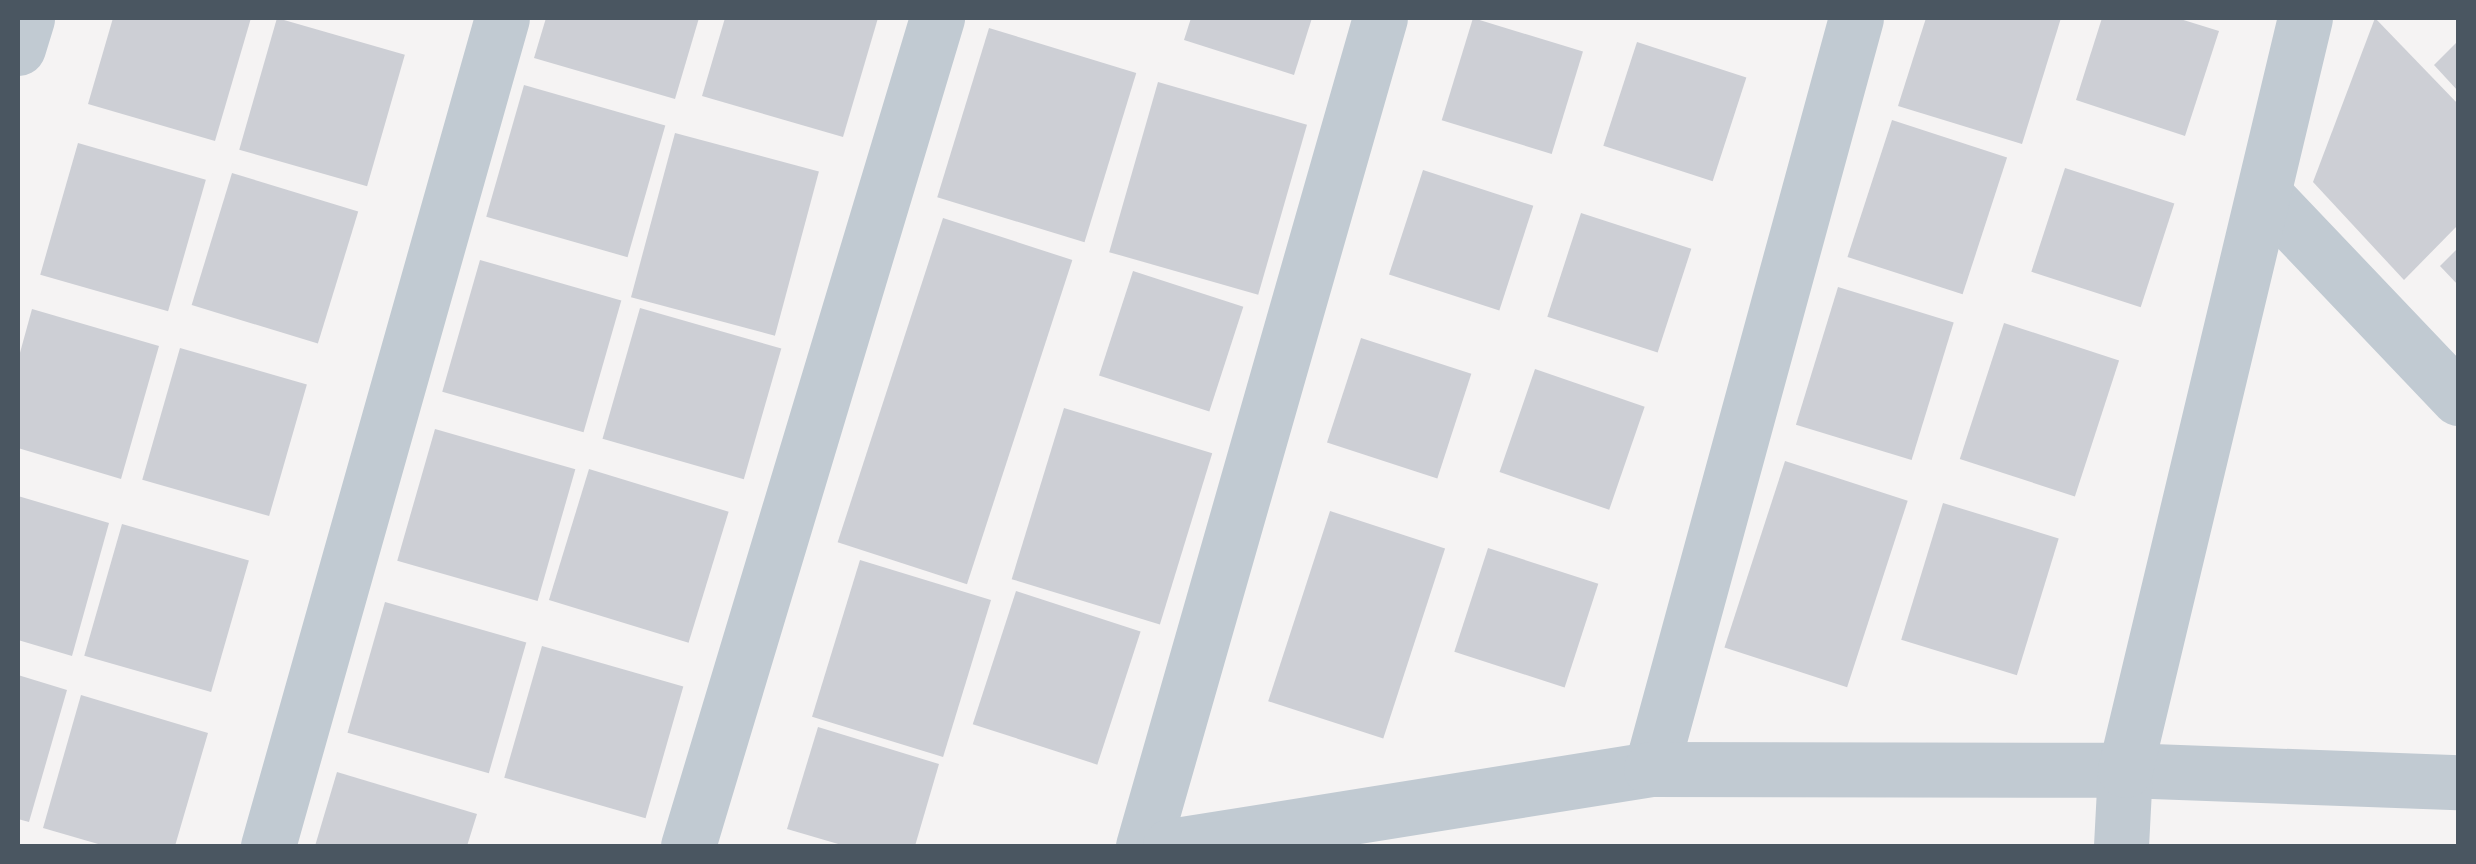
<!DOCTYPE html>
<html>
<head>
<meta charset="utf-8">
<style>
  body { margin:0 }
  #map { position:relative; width:2476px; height:864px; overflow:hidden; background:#f5f3f3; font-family:Quicksand,sans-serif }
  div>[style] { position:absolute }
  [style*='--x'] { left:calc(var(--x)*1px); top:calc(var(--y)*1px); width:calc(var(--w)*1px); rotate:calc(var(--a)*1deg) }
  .building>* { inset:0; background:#cdcfd5; transform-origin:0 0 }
  .street>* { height:55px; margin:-27.5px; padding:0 27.5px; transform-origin:27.5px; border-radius:27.5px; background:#c1cad2 }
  span { translate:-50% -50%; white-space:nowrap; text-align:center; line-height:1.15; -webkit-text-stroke:8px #fff; paint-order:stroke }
  .frame { position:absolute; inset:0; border:20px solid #4a5661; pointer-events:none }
</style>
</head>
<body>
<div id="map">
  <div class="building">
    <div style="clip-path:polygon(113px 18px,251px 18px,215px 141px,88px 104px)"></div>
    <div style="left:277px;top:18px;width:133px;height:137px;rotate:16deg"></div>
    <div style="clip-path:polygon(546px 18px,699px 18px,675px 99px,534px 58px)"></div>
    <div style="clip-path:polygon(725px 18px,878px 18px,843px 137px,702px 96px)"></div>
    <div style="clip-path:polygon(1191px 18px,1312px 18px,1294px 75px,1184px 40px)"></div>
    <div style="left:1473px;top:18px;width:115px;height:107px;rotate:17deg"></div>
    <div style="clip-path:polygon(1926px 18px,2061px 18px,2022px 144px,1898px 106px)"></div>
    <div style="clip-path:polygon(2102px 18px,2177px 18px,2219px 31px,2185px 136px,2076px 100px)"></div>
    <div style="clip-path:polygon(2375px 18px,2458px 104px,2458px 225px,2404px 280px,2313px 182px)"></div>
    <div style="left:989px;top:28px;width:154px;height:177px;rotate:17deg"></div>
    <div style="clip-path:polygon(2458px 41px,2458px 91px,2434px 65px)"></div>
    <div style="left:1637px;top:42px;width:115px;height:109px;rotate:18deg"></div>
    <div style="left:1158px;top:82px;width:155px;height:177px;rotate:16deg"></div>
    <div style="left:524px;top:85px;width:147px;height:137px;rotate:16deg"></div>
    <div style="left:1892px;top:120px;width:121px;height:144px;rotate:18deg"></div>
    <div style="left:675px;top:133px;width:149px;height:170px;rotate:15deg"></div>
    <div style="left:78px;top:143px;width:133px;height:137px;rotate:16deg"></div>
    <div style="left:2065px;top:168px;width:115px;height:109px;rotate:18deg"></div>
    <div style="left:1423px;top:170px;width:116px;height:110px;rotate:18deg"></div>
    <div style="left:232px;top:173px;width:132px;height:138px;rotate:17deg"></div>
    <div style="left:1581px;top:213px;width:116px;height:109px;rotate:18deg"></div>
    <div style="left:943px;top:218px;width:136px;height:341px;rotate:18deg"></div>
    <div style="clip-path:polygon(2458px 248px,2458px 285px,2440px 266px)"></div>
    <div style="left:480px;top:260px;width:147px;height:137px;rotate:16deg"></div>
    <div style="left:1133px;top:271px;width:116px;height:110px;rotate:18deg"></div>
    <div style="left:1838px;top:287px;width:121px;height:144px;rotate:17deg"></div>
    <div style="left:640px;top:308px;width:147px;height:136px;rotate:16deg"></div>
    <div style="clip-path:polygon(32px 309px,159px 346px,121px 479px,18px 448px,18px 360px)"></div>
    <div style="left:2004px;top:323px;width:121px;height:143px;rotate:18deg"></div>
    <div style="left:1361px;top:338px;width:116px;height:110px;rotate:18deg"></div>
    <div style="left:180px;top:348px;width:132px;height:137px;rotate:16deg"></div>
    <div style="left:1535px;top:369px;width:116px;height:109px;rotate:19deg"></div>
    <div style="left:1064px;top:408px;width:155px;height:179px;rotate:17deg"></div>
    <div style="left:435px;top:429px;width:146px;height:137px;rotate:16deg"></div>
    <div style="left:1785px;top:461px;width:129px;height:196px;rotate:18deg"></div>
    <div style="left:589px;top:469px;width:146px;height:137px;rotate:17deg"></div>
    <div style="clip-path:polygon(18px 496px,109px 523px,72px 656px,18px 640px)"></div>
    <div style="left:1943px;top:503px;width:121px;height:143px;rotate:17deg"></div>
    <div style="left:1330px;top:511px;width:121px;height:200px;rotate:18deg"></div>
    <div style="left:122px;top:524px;width:132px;height:137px;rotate:16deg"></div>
    <div style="left:1488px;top:548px;width:116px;height:109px;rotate:18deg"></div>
    <div style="left:860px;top:560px;width:137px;height:164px;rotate:17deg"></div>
    <div style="left:1016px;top:591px;width:131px;height:140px;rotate:18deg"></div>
    <div style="left:385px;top:602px;width:147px;height:136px;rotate:16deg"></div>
    <div style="left:542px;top:646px;width:147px;height:137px;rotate:16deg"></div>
    <div style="clip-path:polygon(18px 675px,67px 690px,29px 822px,18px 819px)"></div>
    <div style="clip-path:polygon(81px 695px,208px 733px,175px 846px,105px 846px,43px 828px)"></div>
    <div style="clip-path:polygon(818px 727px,939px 764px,915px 846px,845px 846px,787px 829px)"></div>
    <div style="clip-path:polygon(337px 772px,477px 814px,467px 846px,315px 846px)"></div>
  </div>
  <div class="street">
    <div style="--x:18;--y:48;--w:31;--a:-73"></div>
    <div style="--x:2264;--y:194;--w:282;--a:46.4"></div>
    <div style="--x:1651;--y:769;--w:778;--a:-74.73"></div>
    <div style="--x:268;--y:846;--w:860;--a:-74.22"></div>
    <div style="--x:688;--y:846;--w:865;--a:-73.26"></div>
    <div style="--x:1143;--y:846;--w:861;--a:-74.03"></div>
    <div style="--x:1170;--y:846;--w:487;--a:-9.1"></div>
    <div style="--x:1651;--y:769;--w:474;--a:0.1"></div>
    <div style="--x:2125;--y:770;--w:333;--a:2.1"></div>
    <div style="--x:2121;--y:846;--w:76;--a:-87"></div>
    <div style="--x:2125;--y:770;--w:773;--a:-76.54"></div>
  </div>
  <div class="frame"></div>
</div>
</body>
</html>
